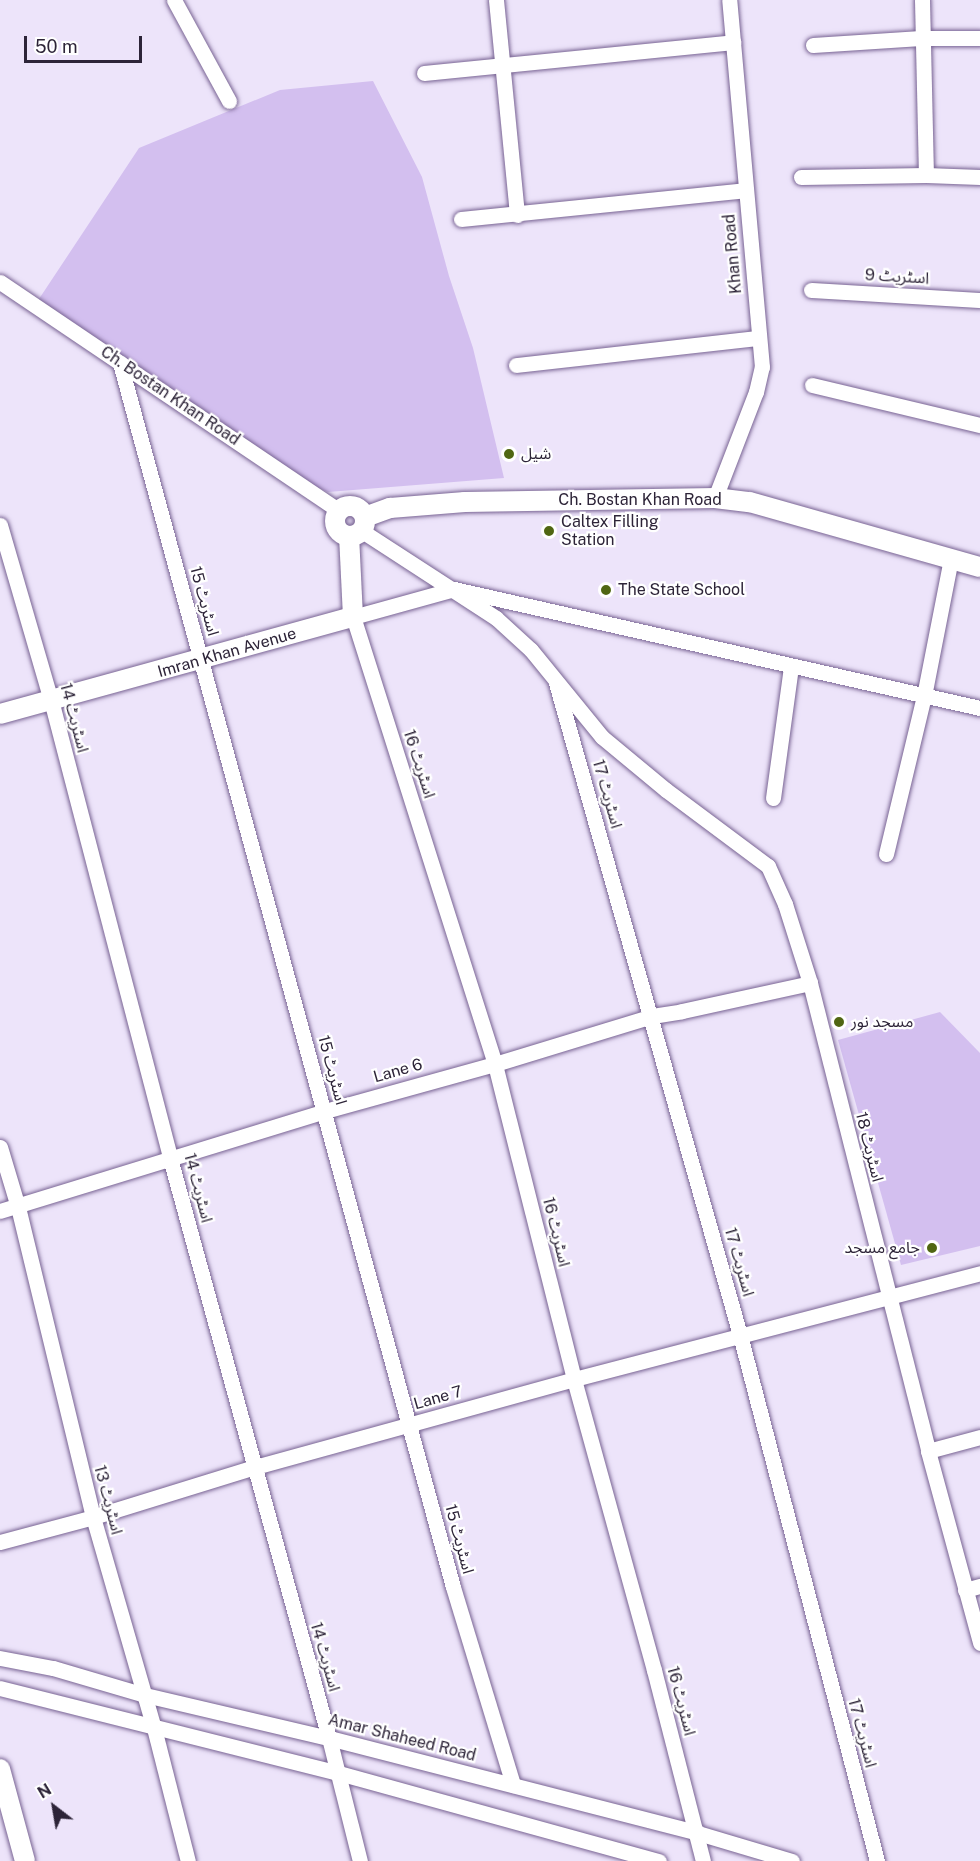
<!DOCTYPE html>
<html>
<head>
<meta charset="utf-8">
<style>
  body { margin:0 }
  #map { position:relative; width:980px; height:1861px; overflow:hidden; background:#ede4fa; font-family:"Public Sans","Noto Sans Arabic",sans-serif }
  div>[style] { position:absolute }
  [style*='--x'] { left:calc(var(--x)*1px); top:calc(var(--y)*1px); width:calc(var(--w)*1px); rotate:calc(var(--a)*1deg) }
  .green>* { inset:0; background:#d3bfef }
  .roads { filter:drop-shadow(0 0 2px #786393) drop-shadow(0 0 2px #786393) }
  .minor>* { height:15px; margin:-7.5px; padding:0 7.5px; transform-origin:7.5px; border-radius:7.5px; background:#fff }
  .major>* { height:20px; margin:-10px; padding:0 10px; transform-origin:10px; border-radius:10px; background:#fff }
  .major>.ring { margin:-10px; padding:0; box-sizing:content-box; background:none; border:20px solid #fff; border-radius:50% }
  .dots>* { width:16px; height:16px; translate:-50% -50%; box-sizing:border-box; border:3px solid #fff; border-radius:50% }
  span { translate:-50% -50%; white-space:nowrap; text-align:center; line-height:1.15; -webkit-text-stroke:4.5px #fff; paint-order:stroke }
  .street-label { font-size:16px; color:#2d2438 }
  .poi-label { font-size:16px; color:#2d2438 }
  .left { translate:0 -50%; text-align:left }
  .right { translate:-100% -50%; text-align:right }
  .north { position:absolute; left:24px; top:1777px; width:60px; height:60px; -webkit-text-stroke:4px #fff; paint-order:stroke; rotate:329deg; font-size:16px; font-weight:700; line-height:24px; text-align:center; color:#2d2438 }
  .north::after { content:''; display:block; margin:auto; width:21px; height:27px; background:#2d2438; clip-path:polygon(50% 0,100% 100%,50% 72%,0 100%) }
  .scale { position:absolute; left:24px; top:36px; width:118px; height:27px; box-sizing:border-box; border:3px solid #2d2438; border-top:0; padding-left:8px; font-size:18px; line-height:21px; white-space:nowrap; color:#2d2438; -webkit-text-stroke:4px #fff; paint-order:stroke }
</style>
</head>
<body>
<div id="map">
  <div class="green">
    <div style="clip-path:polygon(373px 81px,422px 177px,449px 276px,473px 348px,504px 478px,328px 492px,283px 473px,35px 305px,139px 148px,280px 90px)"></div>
    <div style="clip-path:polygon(940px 1012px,980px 1053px,980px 1246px,901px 1265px,838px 1040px)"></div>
  </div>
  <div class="roads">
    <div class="minor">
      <div style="--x:174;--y:0;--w:115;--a:61.4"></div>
      <div style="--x:496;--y:0;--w:216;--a:84.4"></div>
      <div style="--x:922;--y:0;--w:175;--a:88.7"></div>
      <div style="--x:813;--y:45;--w:108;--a:-3.7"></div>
      <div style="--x:921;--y:38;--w:59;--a:0"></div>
      <div style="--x:424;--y:73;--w:311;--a:-5.7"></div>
      <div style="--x:801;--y:177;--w:125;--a:-0.9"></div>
      <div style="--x:926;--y:175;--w:54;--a:2.1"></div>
      <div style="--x:461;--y:219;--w:285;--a:-5.8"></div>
      <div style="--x:0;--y:282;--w:410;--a:34"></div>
      <div style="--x:811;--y:290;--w:169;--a:3.4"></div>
      <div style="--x:120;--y:363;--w:1268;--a:74.78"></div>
      <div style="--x:453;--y:1587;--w:207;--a:73.1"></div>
      <div style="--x:516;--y:365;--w:244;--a:-6.4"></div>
      <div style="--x:812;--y:385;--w:173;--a:13.4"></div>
      <div style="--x:715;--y:498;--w:114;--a:-68.9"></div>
      <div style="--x:756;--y:392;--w:26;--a:-77"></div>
      <div style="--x:762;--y:367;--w:368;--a:-95.1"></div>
      <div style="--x:0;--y:525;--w:182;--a:73.8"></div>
      <div style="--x:51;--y:700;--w:473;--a:75.4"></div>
      <div style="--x:170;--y:1158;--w:601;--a:74.67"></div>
      <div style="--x:329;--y:1738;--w:127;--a:75.9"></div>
      <div style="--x:362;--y:531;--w:160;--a:33"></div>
      <div style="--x:496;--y:618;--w:47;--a:42.4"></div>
      <div style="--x:531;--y:650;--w:112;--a:50.8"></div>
      <div style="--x:602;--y:737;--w:83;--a:39.6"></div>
      <div style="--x:666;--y:790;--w:127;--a:36.7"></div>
      <div style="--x:768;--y:866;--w:42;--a:65.9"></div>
      <div style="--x:785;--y:904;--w:83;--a:72.4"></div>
      <div style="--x:810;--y:983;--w:483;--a:75.8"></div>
      <div style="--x:928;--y:1451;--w:199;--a:74.8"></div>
      <div style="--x:556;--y:683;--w:677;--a:74.24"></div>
      <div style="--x:740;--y:1335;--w:544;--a:75.4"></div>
      <div style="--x:773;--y:798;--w:132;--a:-82.2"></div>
      <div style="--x:886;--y:854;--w:163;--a:-76.5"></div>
      <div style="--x:924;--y:696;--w:140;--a:-78.9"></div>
      <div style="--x:0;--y:1147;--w:63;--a:73.3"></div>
      <div style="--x:18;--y:1207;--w:319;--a:76.4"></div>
      <div style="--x:93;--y:1517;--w:220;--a:73.9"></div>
      <div style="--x:154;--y:1728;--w:137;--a:75.7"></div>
      <div style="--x:0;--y:1211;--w:340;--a:-17.1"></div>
      <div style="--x:325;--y:1111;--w:176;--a:-15.5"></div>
      <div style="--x:495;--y:1064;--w:164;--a:-17"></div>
      <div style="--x:652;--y:1016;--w:30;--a:-9"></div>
      <div style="--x:682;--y:1011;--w:131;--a:-12.3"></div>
      <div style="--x:928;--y:1451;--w:54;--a:-15.1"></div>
      <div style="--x:0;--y:1542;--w:96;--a:-15"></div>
      <div style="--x:93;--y:1517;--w:170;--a:-17.2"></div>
      <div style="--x:255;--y:1467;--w:331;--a:-15.4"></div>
      <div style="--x:574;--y:1379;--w:420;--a:-14.6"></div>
      <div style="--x:965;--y:1590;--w:16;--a:-15"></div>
      <div style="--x:0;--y:1658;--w:54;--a:10.7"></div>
      <div style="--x:53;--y:1668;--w:96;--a:16.4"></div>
      <div style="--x:145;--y:1695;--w:189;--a:13.2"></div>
      <div style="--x:329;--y:1738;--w:381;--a:14.4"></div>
      <div style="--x:698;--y:1833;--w:98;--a:16.6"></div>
      <div style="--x:0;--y:1688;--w:345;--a:14.1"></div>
      <div style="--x:335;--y:1772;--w:336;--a:15.4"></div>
      <div style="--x:703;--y:1861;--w:197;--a:-104.4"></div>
      <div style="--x:654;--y:1670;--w:302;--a:-105.4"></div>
      <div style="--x:574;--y:1379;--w:325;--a:-104.1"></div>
      <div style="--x:495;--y:1064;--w:469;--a:-107.6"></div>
      <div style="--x:353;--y:617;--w:105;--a:-15.5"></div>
      <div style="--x:454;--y:589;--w:539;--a:12.75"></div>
    </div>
    <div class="major">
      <div class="ring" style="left:335px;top:506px;width:10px;height:10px"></div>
      <div style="--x:365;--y:517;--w:27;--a:-20"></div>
      <div style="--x:390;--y:508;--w:75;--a:-4.6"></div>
      <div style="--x:465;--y:502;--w:250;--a:-0.9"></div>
      <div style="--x:715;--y:498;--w:35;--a:7"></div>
      <div style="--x:750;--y:502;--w:239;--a:15.8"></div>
      <div style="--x:0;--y:714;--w:366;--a:-15.4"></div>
      <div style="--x:353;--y:617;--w:81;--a:-92.8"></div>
      <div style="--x:0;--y:1769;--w:95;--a:74.8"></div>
    </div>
  </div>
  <div class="dots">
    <div style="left:509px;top:454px;background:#506613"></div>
    <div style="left:549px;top:531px;background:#506613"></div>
    <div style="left:606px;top:590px;background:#506613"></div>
    <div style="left:839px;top:1022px;background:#506613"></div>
    <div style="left:932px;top:1248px;background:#506613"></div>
  </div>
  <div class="street-label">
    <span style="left:733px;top:254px;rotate:-95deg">Khan Road</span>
    <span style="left:897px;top:277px;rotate:3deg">اسٹریٹ 9</span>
    <span style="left:170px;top:396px;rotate:34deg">Ch. Bostan Khan Road</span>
    <span style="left:640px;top:500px">Ch. Bostan Khan Road</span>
    <span style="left:204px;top:601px;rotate:75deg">اسٹریٹ 15</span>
    <span style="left:227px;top:653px;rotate:-16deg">Imran Khan Avenue</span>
    <span style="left:74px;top:718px;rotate:75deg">اسٹریٹ 14</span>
    <span style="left:419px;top:764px;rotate:72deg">اسٹریٹ 16</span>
    <span style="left:607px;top:794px;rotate:74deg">اسٹریٹ 17</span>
    <span style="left:332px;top:1070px;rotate:75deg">اسٹریٹ 15</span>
    <span style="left:398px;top:1071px;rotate:-16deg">Lane 6</span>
    <span style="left:869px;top:1147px;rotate:76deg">اسٹریٹ 18</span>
    <span style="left:198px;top:1188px;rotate:75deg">اسٹریٹ 14</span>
    <span style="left:556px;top:1232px;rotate:76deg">اسٹریٹ 16</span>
    <span style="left:739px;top:1262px;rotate:74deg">اسٹریٹ 17</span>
    <span style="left:438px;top:1398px;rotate:-16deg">Lane 7</span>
    <span style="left:108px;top:1500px;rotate:75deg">اسٹریٹ 13</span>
    <span style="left:459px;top:1539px;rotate:75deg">اسٹریٹ 15</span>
    <span style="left:325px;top:1657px;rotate:74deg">اسٹریٹ 14</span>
    <span style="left:681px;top:1701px;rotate:75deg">اسٹریٹ 16</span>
    <span style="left:862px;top:1733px;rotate:75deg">اسٹریٹ 17</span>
    <span style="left:402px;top:1738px;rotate:14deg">Amar Shaheed Road</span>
  </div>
  <div class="poi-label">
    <span class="left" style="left:521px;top:454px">شیل</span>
    <span class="left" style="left:561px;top:531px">Caltex Filling<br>Station</span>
    <span class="left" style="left:618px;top:590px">The State School</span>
    <span class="left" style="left:851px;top:1022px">مسجد نور</span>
    <span class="right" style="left:920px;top:1248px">جامع مسجد</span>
  </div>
  <div class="north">N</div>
  <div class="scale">50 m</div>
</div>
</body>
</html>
